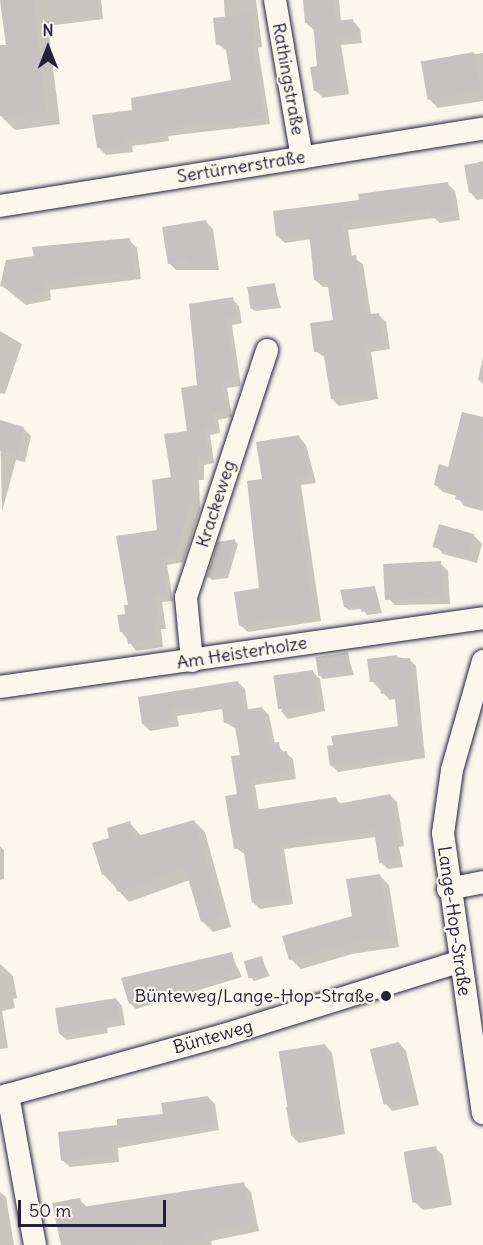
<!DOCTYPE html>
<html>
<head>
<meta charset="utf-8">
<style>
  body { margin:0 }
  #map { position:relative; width:483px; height:1245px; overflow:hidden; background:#fbf7ec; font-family:Delius,sans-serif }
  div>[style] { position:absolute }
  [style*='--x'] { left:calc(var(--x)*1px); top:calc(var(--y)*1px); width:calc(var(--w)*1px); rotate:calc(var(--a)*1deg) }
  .shadow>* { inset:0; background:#0003 }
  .building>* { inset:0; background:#c6c2c0; transform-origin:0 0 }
  .roads { filter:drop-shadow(0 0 2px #22223b) drop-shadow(0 0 2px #22223b) }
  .street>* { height:22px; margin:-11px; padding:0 11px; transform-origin:11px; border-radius:11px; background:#fbf7ec }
  .dots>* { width:16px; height:16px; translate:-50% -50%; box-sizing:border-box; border:3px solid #fbf7ec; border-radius:50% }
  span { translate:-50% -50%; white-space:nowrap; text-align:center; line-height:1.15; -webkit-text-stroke:4.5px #fbf7ec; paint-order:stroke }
  .street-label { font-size:18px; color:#22223b }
  .poi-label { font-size:18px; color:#22223b }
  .right { translate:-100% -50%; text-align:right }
  .north { position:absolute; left:18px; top:18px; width:60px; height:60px; -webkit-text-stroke:4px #fbf7ec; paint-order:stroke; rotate:0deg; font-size:16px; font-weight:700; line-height:24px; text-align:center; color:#22223b }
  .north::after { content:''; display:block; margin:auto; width:21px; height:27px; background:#22223b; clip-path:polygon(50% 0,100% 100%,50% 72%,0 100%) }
  .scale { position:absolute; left:18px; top:1200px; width:148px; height:27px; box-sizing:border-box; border:3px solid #22223b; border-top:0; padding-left:8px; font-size:18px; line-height:21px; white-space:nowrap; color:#22223b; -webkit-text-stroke:4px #fbf7ec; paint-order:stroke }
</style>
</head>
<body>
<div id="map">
  <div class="shadow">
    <div style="clip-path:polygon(2px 0,101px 0,103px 19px,48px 26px,60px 124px,15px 130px,1px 116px,0 47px,7px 46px)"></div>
    <div style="clip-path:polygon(224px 0,256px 0,262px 47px,258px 48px,270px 124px,168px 136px,169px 141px,132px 146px,133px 152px,106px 155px,98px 147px,134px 112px,233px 81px,228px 52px,218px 44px,225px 18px)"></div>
    <div style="clip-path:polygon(304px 0,339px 0,341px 22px,353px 21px,360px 29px,362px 43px,341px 45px,349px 94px,323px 98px,315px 90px,319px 68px,314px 30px,306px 23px)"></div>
    <div style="clip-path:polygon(483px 53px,483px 101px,438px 108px,428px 98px,422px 62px)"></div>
    <div style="clip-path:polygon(483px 161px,483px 199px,477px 200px,470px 192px,466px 166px)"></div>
    <div style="clip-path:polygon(448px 184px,455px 191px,460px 220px,440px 223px,434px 218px,348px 230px,352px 257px,363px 264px,371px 315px,378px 314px,386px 322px,390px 349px,371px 352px,378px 399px,339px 406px,332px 399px,326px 358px,315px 351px,335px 321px,330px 287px,323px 287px,315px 280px,312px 239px,285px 243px,277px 236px,361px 202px)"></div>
    <div style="clip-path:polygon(206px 222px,213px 229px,219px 270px,176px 270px,169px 263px)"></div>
    <div style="clip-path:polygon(129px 240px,137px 248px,141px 279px,50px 290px,51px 300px,26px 305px,1px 285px)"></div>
    <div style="clip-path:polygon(274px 284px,281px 308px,255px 311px,251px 308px)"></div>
    <div style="clip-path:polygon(232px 299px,239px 306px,242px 323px,232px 325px,241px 386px,227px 388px,232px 417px,218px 420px,220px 433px,210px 435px,214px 463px,204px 465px,204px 480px,199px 480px,200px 509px,183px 562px,167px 565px,173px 601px,162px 602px,166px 629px,161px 629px,163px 647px,136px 651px,121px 631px,159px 532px,199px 387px)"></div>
    <div style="clip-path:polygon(0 331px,22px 344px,5px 394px,0 393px)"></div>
    <div style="clip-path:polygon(483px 357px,483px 384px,478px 379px)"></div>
    <div style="clip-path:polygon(463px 414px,483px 419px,483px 511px,464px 506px,457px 496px,443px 492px,435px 484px,449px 468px)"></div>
    <div style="clip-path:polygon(0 422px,23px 428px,31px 436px,25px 462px,16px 460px,2px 512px)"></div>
    <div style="clip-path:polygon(299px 437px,306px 445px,316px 483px,301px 485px,321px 621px,248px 632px,240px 625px,260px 590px,264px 480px)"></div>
    <div style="clip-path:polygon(474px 536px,482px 544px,477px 563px,443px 554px,436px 546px)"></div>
    <div style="clip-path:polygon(235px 541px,238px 544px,228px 578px,212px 580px,208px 577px,219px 543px)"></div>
    <div style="clip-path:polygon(440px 563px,448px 571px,450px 604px,395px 605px,387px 597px)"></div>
    <div style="clip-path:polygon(375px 587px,382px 613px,367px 615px,363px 609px,349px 610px,345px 607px)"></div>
    <div style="clip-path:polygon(347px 653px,354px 675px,323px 679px,320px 676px)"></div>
    <div style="clip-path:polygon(396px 657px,409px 659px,416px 666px,425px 758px,338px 772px,331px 765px,400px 727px,396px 699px,390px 700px,372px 681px)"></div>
    <div style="clip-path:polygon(312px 671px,320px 679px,325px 711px,288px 719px,281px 711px)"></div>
    <div style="clip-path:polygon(238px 682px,245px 689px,248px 710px,262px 708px,269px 715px,275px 744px,293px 759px,296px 779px,255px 785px,259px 811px,335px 798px,341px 804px,390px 795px,397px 802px,404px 846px,399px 847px,403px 867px,388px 869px,381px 862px,376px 837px,284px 849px,293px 904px,260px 909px,253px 902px,246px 855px,236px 848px,241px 756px,237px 729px,226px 723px,223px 709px,177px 716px,179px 726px,150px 731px,143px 724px,139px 698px)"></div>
    <div style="clip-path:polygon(194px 821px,205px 832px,231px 927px,213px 932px,202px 921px,190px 880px,129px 902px,103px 874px,111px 839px,130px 823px,141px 836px)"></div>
    <div style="clip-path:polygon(0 846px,4px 850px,4px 879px,0 880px)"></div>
    <div style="clip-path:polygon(379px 875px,389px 885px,399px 947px,352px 954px,301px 969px,291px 959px,354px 917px)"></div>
    <div style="clip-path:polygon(231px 954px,242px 977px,136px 1009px,130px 1003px)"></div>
    <div style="clip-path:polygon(261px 958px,270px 976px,254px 981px,251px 977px)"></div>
    <div style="clip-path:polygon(0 964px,13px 976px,17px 998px,13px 999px,15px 1008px,2px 1011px,8px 1048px,0 1049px)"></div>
    <div style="clip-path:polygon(116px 999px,122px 1006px,125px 1025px,107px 1028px,108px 1033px,67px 1040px,60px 1034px)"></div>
    <div style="clip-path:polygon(399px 1043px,406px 1051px,419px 1105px,392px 1111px,385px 1103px)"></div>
    <div style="clip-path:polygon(325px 1045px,332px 1053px,345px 1134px,299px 1143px,291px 1135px,286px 1107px,291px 1106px)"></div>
    <div style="clip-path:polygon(208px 1097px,215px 1104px,219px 1130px,118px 1148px,119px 1162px,70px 1167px,63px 1161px,119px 1127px,164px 1115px)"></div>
    <div style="clip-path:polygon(435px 1148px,443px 1155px,452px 1205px,423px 1210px,415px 1202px)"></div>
    <div style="clip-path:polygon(243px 1184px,251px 1192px,259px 1231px,211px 1241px,212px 1245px,62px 1245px,79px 1199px,88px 1208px)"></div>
    <div style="clip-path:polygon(0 1192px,6px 1197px,14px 1245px,0 1245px)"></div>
  </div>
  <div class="building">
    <div style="clip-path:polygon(0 0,33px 0,46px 111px,0 116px,0 45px,6px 45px)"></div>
    <div style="clip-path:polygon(303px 0,333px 0,335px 21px,353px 19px,355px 36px,334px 38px,342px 86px,314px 91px,310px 67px,317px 66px,313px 23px,305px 23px)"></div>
    <div style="clip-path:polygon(252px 13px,255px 40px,251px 40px,264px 117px,161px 129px,162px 134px,125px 139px,126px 144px,97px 148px,92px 115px,132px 110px,131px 98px,231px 80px,225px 44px,216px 45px,213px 18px)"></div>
    <div style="left:474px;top:52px;width:39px;height:54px;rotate:80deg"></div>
    <div style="clip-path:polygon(483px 162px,483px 191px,469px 193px,464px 165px)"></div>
    <div style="clip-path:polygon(448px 182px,453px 213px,431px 217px,430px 210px,342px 223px,346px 256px,356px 255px,366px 315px,379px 313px,383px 342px,364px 345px,371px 392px,331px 399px,323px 351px,314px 352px,310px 323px,333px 320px,327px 280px,314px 280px,309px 232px,276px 236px,273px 211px,359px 200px,358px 194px)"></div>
    <div style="clip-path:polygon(206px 220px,212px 263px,189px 266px,188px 260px,168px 264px,162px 227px)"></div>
    <div style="clip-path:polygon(130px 238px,134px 272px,43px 282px,44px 293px,17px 298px,16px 290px,0 286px,6px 260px,34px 256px,32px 247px)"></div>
    <div style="left:275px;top:283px;width:22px;height:28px;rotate:82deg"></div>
    <div style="clip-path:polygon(233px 297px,236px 316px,226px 318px,234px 379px,221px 382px,225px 411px,212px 413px,214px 427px,204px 429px,208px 457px,197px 458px,198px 473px,192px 474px,194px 502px,190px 503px,176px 556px,161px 558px,166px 594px,155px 596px,159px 622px,154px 623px,157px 640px,128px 644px,126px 631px,120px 632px,117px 615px,125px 614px,124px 605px,128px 605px,116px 536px,157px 530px,152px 480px,171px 477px,164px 434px,187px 431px,181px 388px,197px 385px,189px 304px)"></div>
    <div style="clip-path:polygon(462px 412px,483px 417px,480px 506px,455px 499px,457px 491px,434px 485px,439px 464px,448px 467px)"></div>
    <div style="clip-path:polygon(0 420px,24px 427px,17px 455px,0 451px)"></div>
    <div style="clip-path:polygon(299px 435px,309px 476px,295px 478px,296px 497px,314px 614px,239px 626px,234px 592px,259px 588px,247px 481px,262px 479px,256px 442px)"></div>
    <div style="left:439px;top:524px;width:37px;height:24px;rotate:16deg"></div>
    <div style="clip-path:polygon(235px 539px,225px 575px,207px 577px,218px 542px)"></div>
    <div style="left:441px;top:561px;width:36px;height:58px;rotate:87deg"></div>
    <div style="clip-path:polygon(375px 586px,379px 610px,362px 612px,360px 606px,344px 607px,340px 590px)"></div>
    <div style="left:348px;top:652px;width:19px;height:33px;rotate:81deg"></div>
    <div style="clip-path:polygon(397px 655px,398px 659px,410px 658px,419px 752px,330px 766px,327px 746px,333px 745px,331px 736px,398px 726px,394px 692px,381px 694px,379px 681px,370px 682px,367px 659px)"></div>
    <div style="left:313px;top:670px;width:34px;height:40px;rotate:82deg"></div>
    <div style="clip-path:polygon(238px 681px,243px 710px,262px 707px,270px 743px,279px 742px,281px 752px,287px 751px,290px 772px,249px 778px,254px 810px,336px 797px,337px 804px,390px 794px,398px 839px,393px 840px,397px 860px,379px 863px,374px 830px,278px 842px,287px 897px,252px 903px,243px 847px,234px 849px,225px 796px,237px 794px,231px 756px,240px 755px,234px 722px,224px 723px,221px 702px,171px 709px,173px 720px,142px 724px,138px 697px)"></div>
    <div style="clip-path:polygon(194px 820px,222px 917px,201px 922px,185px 868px,117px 892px,111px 872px,102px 875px,92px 843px,109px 838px,107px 828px,130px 821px,134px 837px)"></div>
    <div style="clip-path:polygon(380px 874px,390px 937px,341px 945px,289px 960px,282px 936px,352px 916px,346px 879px)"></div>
    <div style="clip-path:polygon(232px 952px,237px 972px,129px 1004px,121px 978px)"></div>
    <div style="left:262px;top:956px;width:18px;height:19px;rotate:74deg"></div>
    <div style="clip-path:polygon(116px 998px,119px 1018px,102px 1021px,102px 1027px,59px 1034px,55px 1008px)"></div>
    <div style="left:399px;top:1042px;width:57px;height:30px;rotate:76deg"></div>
    <div style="left:325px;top:1044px;width:84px;height:47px;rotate:81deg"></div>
    <div style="clip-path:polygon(208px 1096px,213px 1124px,111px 1142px,113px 1155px,61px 1161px,58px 1132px,117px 1125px,117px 1119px,163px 1114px,161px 1103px)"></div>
    <div style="left:436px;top:1146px;width:52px;height:33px;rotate:80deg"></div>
    <div style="clip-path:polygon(244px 1182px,252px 1223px,204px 1233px,205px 1240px,181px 1245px,163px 1245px,162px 1240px,135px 1245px,61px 1245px,52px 1203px,80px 1198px,82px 1207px)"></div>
  </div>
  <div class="roads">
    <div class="street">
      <div style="--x:275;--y:0;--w:160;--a:80.3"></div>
      <div style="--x:0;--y:206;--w:489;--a:-9.1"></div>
      <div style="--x:192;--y:661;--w:64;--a:-95.4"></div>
      <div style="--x:186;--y:597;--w:260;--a:-71.8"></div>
      <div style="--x:483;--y:661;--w:113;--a:105.9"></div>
      <div style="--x:452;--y:770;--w:64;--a:98.1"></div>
      <div style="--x:443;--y:833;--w:283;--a:81.9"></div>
      <div style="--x:0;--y:687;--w:488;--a:-8.1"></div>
      <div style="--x:448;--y:889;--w:36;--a:-11"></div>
      <div style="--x:8;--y:1095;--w:152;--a:79.8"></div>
      <div style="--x:0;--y:1097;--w:232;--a:-15.5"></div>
      <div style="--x:224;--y:1035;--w:246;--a:-17.3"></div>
    </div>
  </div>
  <div class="dots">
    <div style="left:386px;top:996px;background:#22223b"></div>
  </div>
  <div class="street-label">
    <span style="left:288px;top:79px;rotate:80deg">Rathingstraße</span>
    <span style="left:241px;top:167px;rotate:-9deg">Sertürnerstraße</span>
    <span style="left:216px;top:504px;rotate:-72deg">Krackeweg</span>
    <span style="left:242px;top:653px;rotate:-9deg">Am Heisterholze</span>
    <span style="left:454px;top:921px;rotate:82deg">Lange-Hop-Straße</span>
    <span style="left:213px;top:1037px;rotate:-16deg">Bünteweg</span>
  </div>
  <div class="poi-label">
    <span class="right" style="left:374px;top:996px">Bünteweg/Lange-Hop-Straße</span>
  </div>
  <div class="north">N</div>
  <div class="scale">50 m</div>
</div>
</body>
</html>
